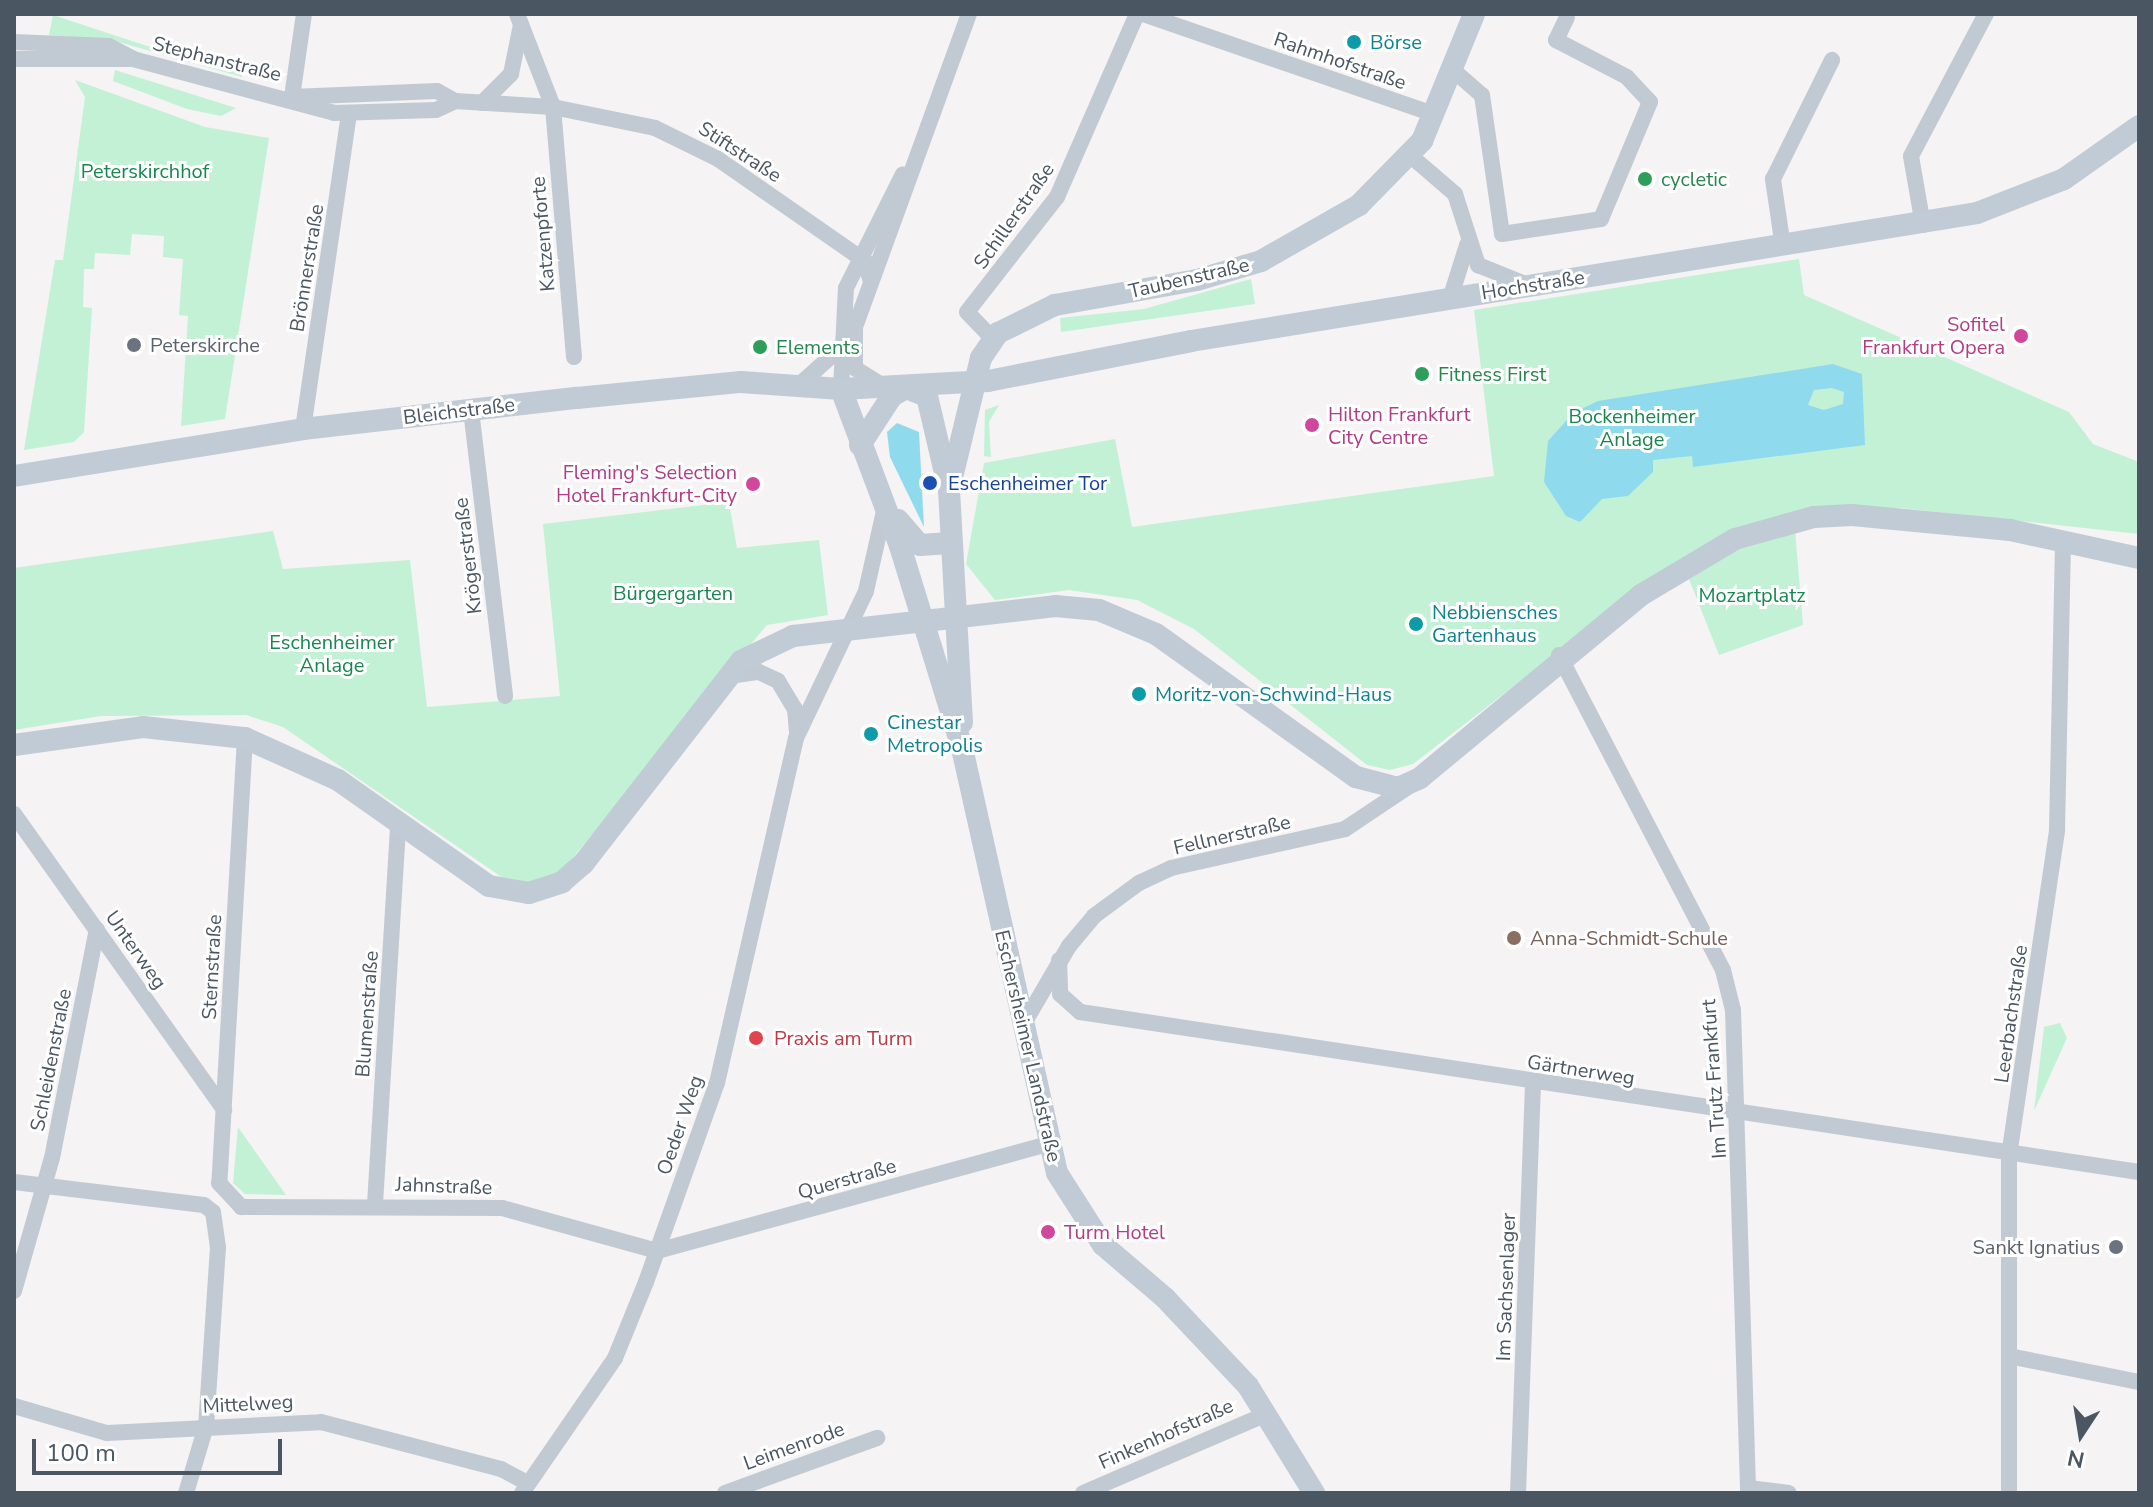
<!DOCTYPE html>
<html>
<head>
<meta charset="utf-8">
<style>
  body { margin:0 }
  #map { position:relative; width:2153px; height:1507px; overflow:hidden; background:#f5f3f3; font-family:"Nunito Sans",sans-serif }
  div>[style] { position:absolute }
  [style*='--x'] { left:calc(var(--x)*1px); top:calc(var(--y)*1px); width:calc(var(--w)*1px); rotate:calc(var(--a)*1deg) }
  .green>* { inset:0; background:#c3f1d5 }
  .round { border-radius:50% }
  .water>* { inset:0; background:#90daee }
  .minor>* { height:16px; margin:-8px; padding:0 8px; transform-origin:8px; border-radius:8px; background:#c1cad2 }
  .secondary>* { height:22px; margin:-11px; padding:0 11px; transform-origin:11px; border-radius:11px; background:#c1cbd6 }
  .dots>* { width:22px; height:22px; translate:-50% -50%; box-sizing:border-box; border:4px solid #fff; border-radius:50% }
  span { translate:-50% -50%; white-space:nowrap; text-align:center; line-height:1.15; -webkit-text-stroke:6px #fff; paint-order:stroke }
  .culture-label { font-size:20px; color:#0d838f }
  .left { translate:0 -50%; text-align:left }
  .street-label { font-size:20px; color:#4a5661 }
  .park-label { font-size:20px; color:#17864f }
  .leisure-label { font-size:20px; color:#27864d }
  .hotel-label { font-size:20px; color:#b23c85 }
  .right { translate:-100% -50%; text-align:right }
  .worship-label { font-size:20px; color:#5b616d }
  .transit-label { font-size:20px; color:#164399 }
  .education-label { font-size:20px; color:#785e54 }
  .health-label { font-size:20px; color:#be3a42 }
  .frame { position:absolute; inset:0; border:16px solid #4a5661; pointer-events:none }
  .north { position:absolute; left:2041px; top:1395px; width:80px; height:80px; -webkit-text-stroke:6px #fff; paint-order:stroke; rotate:192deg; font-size:22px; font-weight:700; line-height:32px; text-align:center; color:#4a5661 }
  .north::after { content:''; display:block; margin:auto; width:28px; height:36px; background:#4a5661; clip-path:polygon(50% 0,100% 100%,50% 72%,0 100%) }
  .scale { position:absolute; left:32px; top:1439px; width:250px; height:36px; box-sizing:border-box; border:4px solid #4a5661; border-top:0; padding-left:10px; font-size:24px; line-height:28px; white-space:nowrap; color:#4a5661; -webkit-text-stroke:6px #fff; paint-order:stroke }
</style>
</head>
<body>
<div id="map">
  <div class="green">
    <div style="clip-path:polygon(53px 15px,147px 46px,244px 61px,242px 77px,115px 41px,49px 35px)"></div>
    <div class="round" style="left:257px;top:63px;width:18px;height:18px"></div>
    <div style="clip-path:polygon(115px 70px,236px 108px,221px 116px,187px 109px,113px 81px)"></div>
    <div style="clip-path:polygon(75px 80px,205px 127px,269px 138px,225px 419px,181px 426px,188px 316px,179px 315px,183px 259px,163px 257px,164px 236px,132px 234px,130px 255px,95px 253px,94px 269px,84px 269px,83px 307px,92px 308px,84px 432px,74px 442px,24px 450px,55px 260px,63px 260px,85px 97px)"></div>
    <div style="clip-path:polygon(1799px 259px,1804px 295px,2069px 412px,2093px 444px,2139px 462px,2139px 534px,1901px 508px,1811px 510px,1637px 591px,1413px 764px,1390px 770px,1367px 765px,1194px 629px,1137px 600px,1069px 590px,995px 600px,966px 564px,984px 463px,1115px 439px,1132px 527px,1494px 476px,1474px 310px)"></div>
    <div style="clip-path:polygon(1251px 279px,1255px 304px,1061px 332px,1060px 318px,1144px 309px)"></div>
    <div style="clip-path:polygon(999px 405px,989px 422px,991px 457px,984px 456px,985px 410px)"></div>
    <div style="clip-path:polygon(729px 502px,737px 548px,819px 540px,828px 615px,767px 625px,560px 873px,535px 884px,503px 878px,283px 727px,246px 715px,101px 716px,14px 730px,14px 568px,273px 531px,283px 569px,410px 560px,427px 707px,560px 696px,543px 524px)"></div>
    <div style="clip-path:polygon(1795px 530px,1803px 625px,1719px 655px,1689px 579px,1738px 549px)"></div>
    <div style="clip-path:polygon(2060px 1023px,2067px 1038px,2034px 1111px,2044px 1027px)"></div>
    <div style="clip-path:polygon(238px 1127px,286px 1195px,245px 1194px,233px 1183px)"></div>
  </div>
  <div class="water">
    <div style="clip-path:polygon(evenodd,1833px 364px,1862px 374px,1865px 445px,1693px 467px,1692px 456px,1653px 460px,1653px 472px,1628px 496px,1602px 499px,1580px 522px,1566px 516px,1544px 482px,1548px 441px,1573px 413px,1598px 401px,1833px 364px,1832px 388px,1844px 392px,1843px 404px,1824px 410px,1808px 405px,1814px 390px,1832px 388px)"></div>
    <div style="clip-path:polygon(897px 423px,919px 432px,924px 527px,890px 457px,887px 432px)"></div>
  </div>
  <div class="minor">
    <div style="--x:517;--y:14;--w:100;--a:68.8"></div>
    <div style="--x:553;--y:107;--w:251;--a:85.2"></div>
    <div style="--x:1143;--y:14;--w:308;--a:19"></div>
    <div style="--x:14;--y:42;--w:95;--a:2.4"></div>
    <div style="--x:109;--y:46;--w:27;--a:28"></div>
    <div style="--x:133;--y:59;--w:208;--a:15"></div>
    <div style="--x:334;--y:113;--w:102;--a:-1.7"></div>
    <div style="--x:436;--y:110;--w:21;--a:-25"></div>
    <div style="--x:14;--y:59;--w:118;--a:0"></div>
    <div style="--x:1453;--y:70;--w:38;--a:41"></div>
    <div style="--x:1482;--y:95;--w:140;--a:81.8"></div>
    <div style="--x:1502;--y:234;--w:100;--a:-8.6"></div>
    <div style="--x:1601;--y:219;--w:127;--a:-67.3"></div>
    <div style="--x:1650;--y:102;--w:34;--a:-133"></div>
    <div style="--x:1627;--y:77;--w:80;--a:-152.5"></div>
    <div style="--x:1556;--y:40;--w:25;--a:-64"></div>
    <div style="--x:292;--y:97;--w:145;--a:-2.4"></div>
    <div style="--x:437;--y:91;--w:21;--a:29"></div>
    <div style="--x:455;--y:101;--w:98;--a:3.5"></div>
    <div style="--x:553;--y:107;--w:104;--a:11.6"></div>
    <div style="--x:655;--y:128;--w:70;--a:26.2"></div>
    <div style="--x:718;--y:159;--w:179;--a:34.8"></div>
    <div style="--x:865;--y:261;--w:19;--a:74"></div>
    <div style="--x:292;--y:97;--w:84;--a:-81.8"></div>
    <div style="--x:482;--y:103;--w:41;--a:-45"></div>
    <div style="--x:511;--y:74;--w:50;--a:-78.5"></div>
    <div style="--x:1412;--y:157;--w:57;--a:40.7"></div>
    <div style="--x:1455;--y:194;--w:75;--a:72.1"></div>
    <div style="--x:1478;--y:265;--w:48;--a:21.8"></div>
    <div style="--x:1923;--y:225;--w:70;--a:-99.9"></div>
    <div style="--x:1911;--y:156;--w:161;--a:-62.2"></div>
    <div style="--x:1783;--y:247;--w:69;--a:-98.4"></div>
    <div style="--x:1773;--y:179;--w:133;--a:-63.6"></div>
    <div style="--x:1450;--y:299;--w:57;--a:-72.5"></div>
    <div style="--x:993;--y:339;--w:37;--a:-134"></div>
    <div style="--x:967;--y:312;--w:146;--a:-52"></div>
    <div style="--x:1057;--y:197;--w:200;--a:-66.4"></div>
    <div style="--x:799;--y:385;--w:51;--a:-41.8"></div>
    <div style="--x:885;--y:387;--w:36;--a:-148"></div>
    <div style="--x:855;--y:368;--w:41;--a:-90"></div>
    <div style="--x:855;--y:327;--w:333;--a:-70"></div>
    <div style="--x:841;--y:389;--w:101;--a:-87.2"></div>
    <div style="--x:846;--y:288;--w:127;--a:-63.4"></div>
    <div style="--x:471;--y:410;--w:288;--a:83.2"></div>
    <div style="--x:303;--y:429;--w:319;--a:-81.7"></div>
    <div style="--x:1559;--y:655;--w:355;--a:62.5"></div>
    <div style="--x:1723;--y:970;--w:41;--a:76"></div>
    <div style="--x:1733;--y:1010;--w:483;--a:88.2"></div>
    <div style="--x:729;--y:676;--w:30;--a:-8"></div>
    <div style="--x:759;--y:672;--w:21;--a:25"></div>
    <div style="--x:778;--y:681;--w:33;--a:59"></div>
    <div style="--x:795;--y:709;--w:24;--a:85"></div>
    <div style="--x:245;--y:738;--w:446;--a:93.3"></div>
    <div style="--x:219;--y:1183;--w:33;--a:47"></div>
    <div style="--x:241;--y:1207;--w:261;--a:0.2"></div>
    <div style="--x:502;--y:1208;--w:161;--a:15.5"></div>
    <div style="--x:657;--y:1251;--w:404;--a:-15.3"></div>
    <div style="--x:14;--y:814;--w:363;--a:54.6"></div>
    <div style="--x:1059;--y:960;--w:34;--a:88"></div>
    <div style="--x:1060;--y:994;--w:27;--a:42"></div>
    <div style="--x:1080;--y:1012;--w:1071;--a:8.59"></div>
    <div style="--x:1023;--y:1025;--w:91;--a:-59.8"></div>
    <div style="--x:1069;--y:946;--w:39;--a:-50"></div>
    <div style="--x:1094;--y:916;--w:56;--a:-36.3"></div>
    <div style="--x:1139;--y:883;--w:35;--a:-25"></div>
    <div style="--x:1171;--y:868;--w:178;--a:-12.6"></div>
    <div style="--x:1345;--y:829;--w:79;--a:-33.7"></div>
    <div style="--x:14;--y:1182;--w:191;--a:6.9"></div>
    <div style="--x:204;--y:1205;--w:11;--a:38"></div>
    <div style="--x:213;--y:1212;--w:35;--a:82"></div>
    <div style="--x:218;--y:1247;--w:179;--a:93.8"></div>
    <div style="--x:206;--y:1426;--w:70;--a:106.6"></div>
    <div style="--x:375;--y:1204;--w:378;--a:-86.5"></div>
    <div style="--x:14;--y:1291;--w:138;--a:-74.1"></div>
    <div style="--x:52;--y:1158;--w:233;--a:-78.9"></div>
    <div style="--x:2009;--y:1356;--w:133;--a:11.3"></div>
    <div style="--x:14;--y:1406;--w:97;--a:16.2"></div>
    <div style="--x:107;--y:1433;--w:214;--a:-2.9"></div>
    <div style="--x:321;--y:1422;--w:186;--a:14.6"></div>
    <div style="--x:501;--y:1469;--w:30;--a:28"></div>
    <div style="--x:1748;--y:1488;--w:41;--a:7"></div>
    <div style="--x:522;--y:1493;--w:164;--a:-55.4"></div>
    <div style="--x:615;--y:1358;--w:82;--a:-67.8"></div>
    <div style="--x:646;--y:1282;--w:211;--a:-70.4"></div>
    <div style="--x:717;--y:1083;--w:354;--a:-77.1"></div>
    <div style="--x:796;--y:738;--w:163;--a:-64.5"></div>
    <div style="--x:866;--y:591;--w:86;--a:-77.3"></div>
    <div style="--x:725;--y:1493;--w:162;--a:-19.9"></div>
    <div style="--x:1083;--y:1493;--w:199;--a:-23.3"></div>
    <div style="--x:1518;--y:1493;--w:410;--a:-87.9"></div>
    <div style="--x:2009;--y:1493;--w:337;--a:-90"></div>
    <div style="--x:2009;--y:1156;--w:330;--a:-81.6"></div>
    <div style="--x:2057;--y:830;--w:288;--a:-88.8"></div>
  </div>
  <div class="secondary">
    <div style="--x:841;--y:389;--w:168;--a:69.4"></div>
    <div style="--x:900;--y:546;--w:211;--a:72.9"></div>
    <div style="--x:962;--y:748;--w:435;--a:77.4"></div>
    <div style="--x:1057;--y:1173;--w:85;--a:57.4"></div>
    <div style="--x:1103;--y:1245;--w:82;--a:40.5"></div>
    <div style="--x:1165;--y:1298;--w:121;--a:46.7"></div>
    <div style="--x:1248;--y:1386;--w:126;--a:58.3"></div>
    <div style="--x:860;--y:445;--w:59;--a:-56.9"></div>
    <div style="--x:892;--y:396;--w:16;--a:-30"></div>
    <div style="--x:906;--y:388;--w:22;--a:21"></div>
    <div style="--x:927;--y:396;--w:97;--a:76.8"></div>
    <div style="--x:949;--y:490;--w:233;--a:86.8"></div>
    <div style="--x:14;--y:476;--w:293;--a:-9.2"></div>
    <div style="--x:303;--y:429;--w:276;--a:-6.5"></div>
    <div style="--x:577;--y:398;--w:165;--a:-5.6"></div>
    <div style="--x:741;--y:382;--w:100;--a:4"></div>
    <div style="--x:841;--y:389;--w:147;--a:-3.1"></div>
    <div style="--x:988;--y:381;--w:207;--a:-11.1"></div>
    <div style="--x:1191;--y:341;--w:796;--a:-9.25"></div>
    <div style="--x:1977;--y:213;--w:93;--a:-21.3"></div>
    <div style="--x:2064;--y:179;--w:92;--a:-35.2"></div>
    <div style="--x:949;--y:490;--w:136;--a:-76.4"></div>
    <div style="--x:981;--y:358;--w:30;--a:-56"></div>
    <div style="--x:998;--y:333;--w:64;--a:-26.2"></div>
    <div style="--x:1055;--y:305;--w:144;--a:-10"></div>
    <div style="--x:1197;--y:280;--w:67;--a:-16.5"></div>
    <div style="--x:1261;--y:261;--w:113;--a:-29.7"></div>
    <div style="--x:1359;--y:205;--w:90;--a:-45.5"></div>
    <div style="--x:1422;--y:141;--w:137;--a:-67.7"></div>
    <div style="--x:898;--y:520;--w:33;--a:49"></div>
    <div style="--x:920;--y:545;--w:29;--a:-4"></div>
    <div style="--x:14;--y:745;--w:130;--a:-7.9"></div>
    <div style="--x:143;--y:727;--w:103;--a:6.2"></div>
    <div style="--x:245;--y:738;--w:102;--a:24.3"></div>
    <div style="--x:338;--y:780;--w:184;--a:35.1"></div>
    <div style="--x:489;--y:886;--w:41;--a:9.9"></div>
    <div style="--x:529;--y:893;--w:35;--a:-18"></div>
    <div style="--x:562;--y:882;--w:28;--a:-41"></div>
    <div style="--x:583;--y:864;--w:257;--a:-52.1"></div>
    <div style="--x:741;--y:661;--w:58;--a:-25.7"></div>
    <div style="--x:793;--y:636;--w:264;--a:-6.5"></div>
    <div style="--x:1055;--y:606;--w:44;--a:5.2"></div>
    <div style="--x:1099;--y:610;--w:62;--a:22.8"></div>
    <div style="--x:1156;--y:634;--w:246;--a:35.6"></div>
    <div style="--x:1356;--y:777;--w:43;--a:14.7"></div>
    <div style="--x:1398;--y:788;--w:24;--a:-24"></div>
    <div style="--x:1420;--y:778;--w:287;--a:-39.6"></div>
    <div style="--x:1641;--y:595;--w:109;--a:-30.8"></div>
    <div style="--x:1735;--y:539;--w:82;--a:-15.6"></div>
    <div style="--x:1814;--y:517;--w:38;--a:-3"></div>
    <div style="--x:1852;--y:515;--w:159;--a:5.4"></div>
    <div style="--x:2010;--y:530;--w:132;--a:12.2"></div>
  </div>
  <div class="dots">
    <div style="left:1354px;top:42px;background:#0f9aa8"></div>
    <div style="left:1645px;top:179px;background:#2e9e5b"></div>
    <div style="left:2021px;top:336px;background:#d1479c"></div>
    <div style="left:134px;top:345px;background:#6b7280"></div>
    <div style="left:760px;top:347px;background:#2e9e5b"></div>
    <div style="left:1422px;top:374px;background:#2e9e5b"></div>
    <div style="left:1312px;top:425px;background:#d1479c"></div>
    <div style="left:930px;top:483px;background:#1a4fb4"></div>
    <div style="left:753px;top:484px;background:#d1479c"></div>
    <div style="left:1416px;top:624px;background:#0f9aa8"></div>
    <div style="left:1139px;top:694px;background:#0f9aa8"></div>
    <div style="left:871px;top:734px;background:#0f9aa8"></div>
    <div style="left:1514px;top:938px;background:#8d6e63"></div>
    <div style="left:756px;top:1038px;background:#e0444e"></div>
    <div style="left:1048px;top:1232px;background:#d1479c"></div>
    <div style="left:2116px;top:1247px;background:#6b7280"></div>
  </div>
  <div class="culture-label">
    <span class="left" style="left:1370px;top:42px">Börse</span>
    <span class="left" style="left:1432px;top:624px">Nebbiensches<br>Gartenhaus</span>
    <span class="left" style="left:1155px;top:694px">Moritz-von-Schwind-Haus</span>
    <span class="left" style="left:887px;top:734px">Cinestar<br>Metropolis</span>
  </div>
  <div class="street-label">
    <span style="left:217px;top:59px;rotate:14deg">Stephanstraße</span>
    <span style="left:1340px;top:61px;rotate:19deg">Rahmhofstraße</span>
    <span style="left:740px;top:152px;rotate:33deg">Stiftstraße</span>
    <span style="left:1014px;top:216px;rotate:-55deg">Schillerstraße</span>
    <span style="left:543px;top:234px;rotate:-95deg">Katzenpforte</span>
    <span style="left:307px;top:268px;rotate:-81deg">Brönnerstraße</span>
    <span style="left:1189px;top:278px;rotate:-13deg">Taubenstraße</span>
    <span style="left:1533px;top:285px;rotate:-9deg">Hochstraße</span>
    <span style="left:459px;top:411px;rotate:-7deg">Bleichstraße</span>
    <span style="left:468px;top:556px;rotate:-97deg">Krögerstraße</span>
    <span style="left:1232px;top:835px;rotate:-13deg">Fellnerstraße</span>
    <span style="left:136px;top:950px;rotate:55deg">Unterweg</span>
    <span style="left:212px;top:967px;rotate:-87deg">Sternstraße</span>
    <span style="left:367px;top:1014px;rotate:-86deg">Blumenstraße</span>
    <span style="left:2011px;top:1014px;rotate:-82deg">Leerbachstraße</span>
    <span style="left:1028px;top:1046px;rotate:77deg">Eschersheimer Landstraße</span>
    <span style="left:51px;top:1060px;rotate:-79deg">Schleidenstraße</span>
    <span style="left:1581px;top:1070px;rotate:9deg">Gärtnerweg</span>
    <span style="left:1714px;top:1079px;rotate:-94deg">Im Trutz Frankfurt</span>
    <span style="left:680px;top:1125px;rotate:-71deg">Oeder Weg</span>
    <span style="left:847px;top:1179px;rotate:-16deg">Querstraße</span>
    <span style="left:444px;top:1186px;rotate:2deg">Jahnstraße</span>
    <span style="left:1506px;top:1287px;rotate:-88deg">Im Sachsenlager</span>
    <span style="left:248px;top:1404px;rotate:-3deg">Mittelweg</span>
    <span style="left:1166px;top:1434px;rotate:-24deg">Finkenhofstraße</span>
    <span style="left:794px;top:1446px;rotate:-20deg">Leimenrode</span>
  </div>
  <div class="park-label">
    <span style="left:145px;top:171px">Peterskirchhof</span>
    <span style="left:1632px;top:428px">Bockenheimer<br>Anlage</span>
    <span style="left:673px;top:593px">Bürgergarten</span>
    <span style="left:1752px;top:595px">Mozartplatz</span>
    <span style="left:332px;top:654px">Eschenheimer<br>Anlage</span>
  </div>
  <div class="leisure-label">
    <span class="left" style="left:1661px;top:179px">cycletic</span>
    <span class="left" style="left:776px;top:347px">Elements</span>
    <span class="left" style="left:1438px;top:374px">Fitness First</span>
  </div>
  <div class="hotel-label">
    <span class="right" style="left:2005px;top:336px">Sofitel<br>Frankfurt Opera</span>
    <span class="left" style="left:1328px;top:426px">Hilton Frankfurt<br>City Centre</span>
    <span class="right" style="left:737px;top:484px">Fleming's Selection<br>Hotel Frankfurt-City</span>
    <span class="left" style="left:1064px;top:1232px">Turm Hotel</span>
  </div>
  <div class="worship-label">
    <span class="left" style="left:150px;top:345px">Peterskirche</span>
    <span class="right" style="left:2100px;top:1247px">Sankt Ignatius</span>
  </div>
  <div class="transit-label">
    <span class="left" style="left:948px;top:483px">Eschenheimer Tor</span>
  </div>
  <div class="education-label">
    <span class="left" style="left:1530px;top:938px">Anna-Schmidt-Schule</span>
  </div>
  <div class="health-label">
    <span class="left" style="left:774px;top:1038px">Praxis am Turm</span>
  </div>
  <div class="frame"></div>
  <div class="north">N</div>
  <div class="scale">100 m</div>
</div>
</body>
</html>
